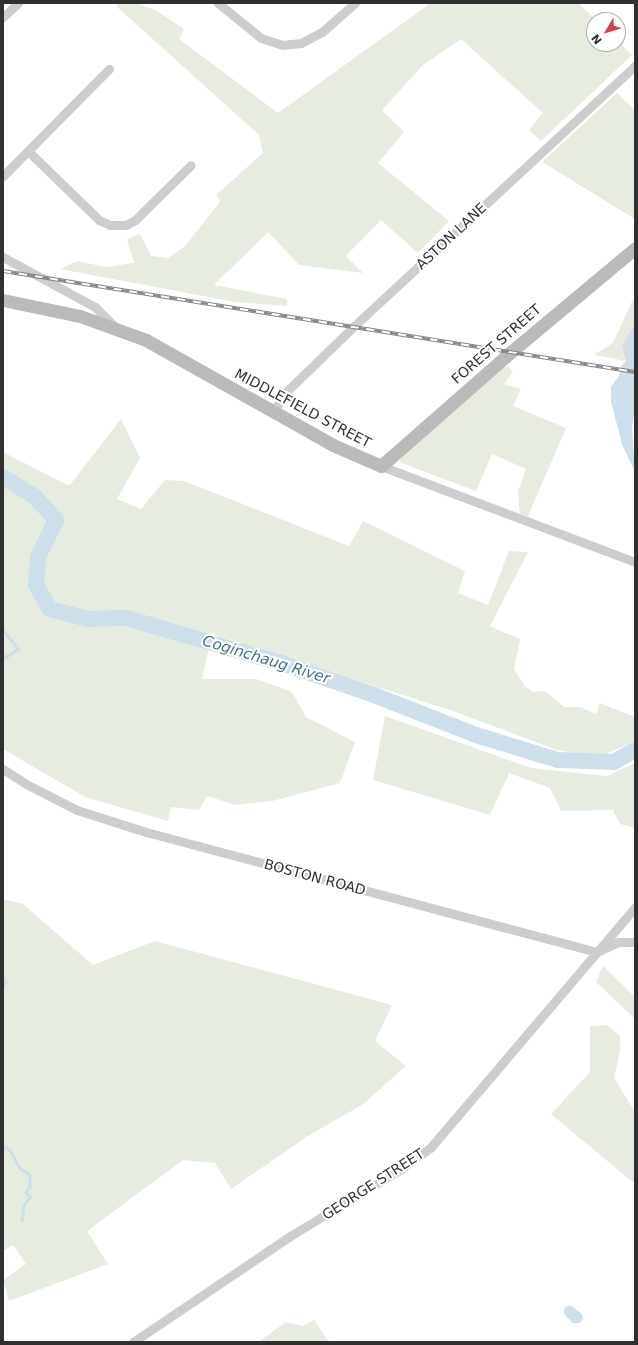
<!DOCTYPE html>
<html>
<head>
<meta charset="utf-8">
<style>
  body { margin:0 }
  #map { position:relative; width:638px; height:1345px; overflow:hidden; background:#fff; font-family:"DejaVu Sans",sans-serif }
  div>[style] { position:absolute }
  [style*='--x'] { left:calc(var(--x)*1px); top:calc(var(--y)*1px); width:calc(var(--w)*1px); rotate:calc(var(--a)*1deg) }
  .green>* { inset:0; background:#e6ecdf }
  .water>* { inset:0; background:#cddfeb }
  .stream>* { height:2.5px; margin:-1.25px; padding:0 1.25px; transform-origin:1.25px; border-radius:1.25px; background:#cddfeb }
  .river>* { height:16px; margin:-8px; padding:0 8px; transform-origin:8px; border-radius:8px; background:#cddfeb }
  .street>* { height:9px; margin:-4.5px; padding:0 4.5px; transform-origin:4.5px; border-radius:4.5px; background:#cdcdcd }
  .secondary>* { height:13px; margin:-6.5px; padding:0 6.5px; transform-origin:6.5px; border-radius:6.5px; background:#bababa }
  .rail>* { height:4px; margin-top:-2px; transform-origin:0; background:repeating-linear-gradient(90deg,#fff 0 8px,#858585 0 16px); box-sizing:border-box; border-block:1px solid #858585 }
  span { translate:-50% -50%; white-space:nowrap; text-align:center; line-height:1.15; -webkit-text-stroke:4px #fff; paint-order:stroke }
  .street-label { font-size:14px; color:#303030 }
  .water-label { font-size:15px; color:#42718e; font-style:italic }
  .frame { position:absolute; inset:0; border:4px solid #303030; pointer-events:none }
  .north { position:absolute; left:586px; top:12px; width:40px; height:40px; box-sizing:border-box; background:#fff; border:1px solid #acacac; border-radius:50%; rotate:232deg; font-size:11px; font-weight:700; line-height:16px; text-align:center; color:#303030 }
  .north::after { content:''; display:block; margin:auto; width:14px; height:18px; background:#db3e4b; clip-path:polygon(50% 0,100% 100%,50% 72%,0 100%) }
</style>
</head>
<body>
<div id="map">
  <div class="green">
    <div style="clip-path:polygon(119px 3px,136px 3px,155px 10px,184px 29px,179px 39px,278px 113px,431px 3px,578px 3px,596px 20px,594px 44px,618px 44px,618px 41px,632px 55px,541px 141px,529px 130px,543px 113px,461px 39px,423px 65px,382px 110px,404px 132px,378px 163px,449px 221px,418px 253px,381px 220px,346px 256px,363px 273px,299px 265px,268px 232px,214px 285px,287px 299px,287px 306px,235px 302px,60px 269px,77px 261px,106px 267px,134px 263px,127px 239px,140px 234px,151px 256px,168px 258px,185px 246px,220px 202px,217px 194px,263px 153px,259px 135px,116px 6px)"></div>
    <div style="clip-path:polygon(617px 93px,635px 110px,635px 219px,542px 162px)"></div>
    <div style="clip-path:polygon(635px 295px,635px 323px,622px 346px,626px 361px,594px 355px,613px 343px)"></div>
    <div style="clip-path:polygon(508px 366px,513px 372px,504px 384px,521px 389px,513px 406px,566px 428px,528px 516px,520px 516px,518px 491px,526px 469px,492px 454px,476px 491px,399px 462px,402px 456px,503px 368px)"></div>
    <div style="clip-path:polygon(121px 419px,140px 458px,117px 499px,141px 509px,165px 480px,184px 481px,349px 546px,363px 521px,465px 571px,458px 593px,488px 605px,509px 551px,528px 552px,490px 626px,520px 639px,514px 669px,524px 685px,533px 692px,545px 691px,564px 707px,580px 707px,596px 714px,600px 703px,635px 717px,635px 741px,599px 757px,557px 750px,456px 712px,212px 634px,202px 679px,256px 679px,292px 692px,306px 717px,355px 742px,340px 783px,272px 801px,236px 805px,207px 796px,199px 810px,171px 807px,168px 821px,85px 797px,3px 749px,3px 452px,69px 486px)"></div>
    <div style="clip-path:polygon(385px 716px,531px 768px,607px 776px,635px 763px,635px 828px,620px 824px,613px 810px,561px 811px,550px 788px,509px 773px,490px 815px,373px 780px)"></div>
    <div style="clip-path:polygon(3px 899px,23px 904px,93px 965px,155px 941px,392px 1005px,375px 1041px,406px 1066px,362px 1105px,308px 1136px,231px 1189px,215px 1163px,183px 1160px,87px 1231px,108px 1264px,9px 1301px,3px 1280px,26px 1264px,13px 1245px,3px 1251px)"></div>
    <div style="clip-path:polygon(603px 966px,635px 997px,635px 1019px,596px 982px)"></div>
    <div style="clip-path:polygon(607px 1025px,620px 1036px,620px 1051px,614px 1078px,635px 1112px,635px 1184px,551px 1114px,590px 1072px,590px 1026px)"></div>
    <div style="clip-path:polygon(314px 1320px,329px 1342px,258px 1342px,286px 1322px,303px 1326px)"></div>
  </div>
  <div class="water">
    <div style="clip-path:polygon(635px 323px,635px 410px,632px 427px,635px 472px,622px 444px,611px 402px,611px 387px,619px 376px,621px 366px,626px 361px,622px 346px)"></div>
    <div style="clip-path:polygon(570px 1305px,582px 1314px,583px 1319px,579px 1323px,573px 1323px,564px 1314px,564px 1308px)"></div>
  </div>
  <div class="stream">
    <div style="--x:3;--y:630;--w:25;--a:50"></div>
    <div style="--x:19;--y:649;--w:19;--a:148"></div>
    <div style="--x:3;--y:977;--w:6;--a:59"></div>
    <div style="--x:6;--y:982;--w:5;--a:127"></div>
    <div style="--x:3;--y:1146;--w:8;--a:30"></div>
    <div style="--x:10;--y:1150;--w:21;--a:61"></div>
    <div style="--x:20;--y:1168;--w:12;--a:35"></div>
    <div style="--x:30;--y:1175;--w:11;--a:90"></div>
    <div style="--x:30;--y:1186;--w:8;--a:120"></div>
    <div style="--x:26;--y:1193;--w:6;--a:39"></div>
    <div style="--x:31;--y:1197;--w:11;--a:131"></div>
    <div style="--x:24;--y:1205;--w:16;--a:97"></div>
  </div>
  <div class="river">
    <div style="--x:3;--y:477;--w:36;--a:32"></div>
    <div style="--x:34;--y:496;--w:33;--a:47"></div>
    <div style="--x:56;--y:520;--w:41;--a:115.9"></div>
    <div style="--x:38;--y:557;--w:28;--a:94"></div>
    <div style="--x:36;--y:585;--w:28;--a:60"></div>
    <div style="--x:50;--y:609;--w:39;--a:15"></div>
    <div style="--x:88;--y:619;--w:38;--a:-2"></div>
    <div style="--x:126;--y:618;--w:165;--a:16.2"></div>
    <div style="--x:284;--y:664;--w:95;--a:19"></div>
    <div style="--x:374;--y:695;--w:110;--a:21.4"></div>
    <div style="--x:476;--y:735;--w:86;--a:17"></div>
    <div style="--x:558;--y:760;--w:56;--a:2"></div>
    <div style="--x:614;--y:762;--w:24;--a:-30"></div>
  </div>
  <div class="street">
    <div style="--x:218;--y:3;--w:55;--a:39.1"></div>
    <div style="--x:261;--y:38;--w:22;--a:18"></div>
    <div style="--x:282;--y:45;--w:19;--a:-6"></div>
    <div style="--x:301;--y:43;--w:24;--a:-28"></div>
    <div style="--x:322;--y:32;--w:44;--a:-41.3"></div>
    <div style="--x:3;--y:17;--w:21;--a:-43"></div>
    <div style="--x:28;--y:151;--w:99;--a:44.2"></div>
    <div style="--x:99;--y:220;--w:12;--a:24"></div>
    <div style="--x:110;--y:225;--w:16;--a:0"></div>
    <div style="--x:126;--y:225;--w:10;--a:-29"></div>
    <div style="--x:135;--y:220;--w:78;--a:-44.5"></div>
    <div style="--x:3;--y:176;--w:151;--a:-45.3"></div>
    <div style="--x:3;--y:257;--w:105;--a:28.5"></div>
    <div style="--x:95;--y:307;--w:28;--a:45"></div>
    <div style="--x:273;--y:411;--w:24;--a:-55"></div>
    <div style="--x:287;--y:391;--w:93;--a:-44.1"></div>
    <div style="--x:354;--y:326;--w:383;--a:-42.8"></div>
    <div style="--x:381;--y:466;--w:272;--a:20.7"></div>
    <div style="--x:3;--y:769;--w:30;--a:33"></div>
    <div style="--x:28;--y:785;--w:55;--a:27"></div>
    <div style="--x:77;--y:810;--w:72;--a:17.7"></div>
    <div style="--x:146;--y:832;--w:467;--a:14.9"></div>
    <div style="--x:597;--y:952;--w:23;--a:-25"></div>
    <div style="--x:618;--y:942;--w:17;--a:0"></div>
    <div style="--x:133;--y:1342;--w:189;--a:-34"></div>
    <div style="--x:290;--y:1236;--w:130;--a:-31.1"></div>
    <div style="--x:401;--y:1169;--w:37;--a:-36"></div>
    <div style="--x:431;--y:1147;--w:315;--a:-49.6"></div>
  </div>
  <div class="secondary">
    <div style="--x:3;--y:300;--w:79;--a:11.7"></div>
    <div style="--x:80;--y:316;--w:70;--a:20"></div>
    <div style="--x:146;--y:340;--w:214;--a:29.3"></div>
    <div style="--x:333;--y:445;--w:52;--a:23.6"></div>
    <div style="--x:381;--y:466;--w:174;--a:-41.3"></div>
    <div style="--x:512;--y:351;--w:160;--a:-39.9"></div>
  </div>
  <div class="rail">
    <div style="--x:3;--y:271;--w:640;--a:9.08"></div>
  </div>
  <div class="street-label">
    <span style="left:451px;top:236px;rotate:-43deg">ASTON LANE</span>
    <span style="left:496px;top:344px;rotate:-41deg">FOREST STREET</span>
    <span style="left:303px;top:408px;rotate:28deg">MIDDLEFIELD STREET</span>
    <span style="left:315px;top:877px;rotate:15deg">BOSTON ROAD</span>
    <span style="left:373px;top:1184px;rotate:-33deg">GEORGE STREET</span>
  </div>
  <div class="water-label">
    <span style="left:266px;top:660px;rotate:17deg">Coginchaug River</span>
  </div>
  <div class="frame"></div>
  <div class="north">N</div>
</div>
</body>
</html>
